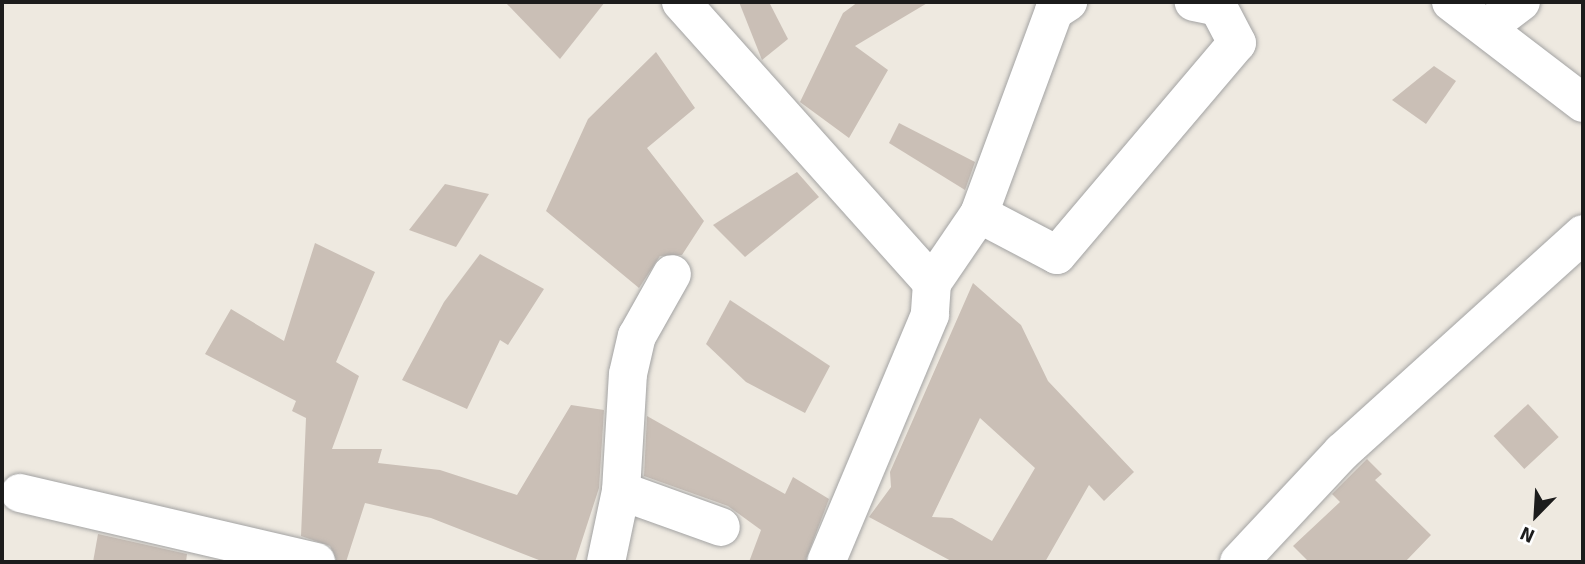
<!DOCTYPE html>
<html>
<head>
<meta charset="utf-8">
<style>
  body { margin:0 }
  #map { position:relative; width:1585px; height:564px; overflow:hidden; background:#eee9e0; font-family:Signika,sans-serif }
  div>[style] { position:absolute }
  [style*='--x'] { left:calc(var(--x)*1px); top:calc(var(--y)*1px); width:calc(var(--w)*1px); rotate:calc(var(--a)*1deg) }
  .building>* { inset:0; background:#cabfb6; transform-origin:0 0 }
  .roads { filter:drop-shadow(0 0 2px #a3a3a3) drop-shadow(0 0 2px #a3a3a3) }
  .minor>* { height:38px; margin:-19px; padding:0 19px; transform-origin:19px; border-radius:19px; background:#fff }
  span { translate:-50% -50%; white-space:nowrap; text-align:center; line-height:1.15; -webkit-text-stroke:5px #fff; paint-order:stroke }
  .frame { position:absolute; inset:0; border:4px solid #1c1c1c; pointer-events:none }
  .north { position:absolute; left:1501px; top:480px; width:70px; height:70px; -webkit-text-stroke:5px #fff; paint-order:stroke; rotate:204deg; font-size:19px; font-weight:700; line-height:28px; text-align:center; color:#1c1c1c }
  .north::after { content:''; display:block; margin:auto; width:24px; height:32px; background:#1c1c1c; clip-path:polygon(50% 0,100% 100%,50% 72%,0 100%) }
</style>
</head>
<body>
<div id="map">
  <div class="building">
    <div style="clip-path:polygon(505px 2px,605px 2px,560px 59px)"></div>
    <div style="clip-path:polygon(739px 2px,769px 2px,788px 39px,762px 60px)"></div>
    <div style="clip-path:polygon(858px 2px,929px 2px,855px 46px,888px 70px,849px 138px,800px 102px,843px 13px)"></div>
    <div style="clip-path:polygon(656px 52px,695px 108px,647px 148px,704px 221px,682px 255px,660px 256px,639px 288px,546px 211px,588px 119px)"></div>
    <div style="clip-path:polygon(1434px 66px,1456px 81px,1426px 124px,1392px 100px)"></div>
    <div style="clip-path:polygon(899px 123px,975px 162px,965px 190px,889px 143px)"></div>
    <div style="clip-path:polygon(797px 172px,819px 197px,745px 257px,713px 225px)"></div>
    <div style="clip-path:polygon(445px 184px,489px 194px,456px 247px,409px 230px)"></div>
    <div style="clip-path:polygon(315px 243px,375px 272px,336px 362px,359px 376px,332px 449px,382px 449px,378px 463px,440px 470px,517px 495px,571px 405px,604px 410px,599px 488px,575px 562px,544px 562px,431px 518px,365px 503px,346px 562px,337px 562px,330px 546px,301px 536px,306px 418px,292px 411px,296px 401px,205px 354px,231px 309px,284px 341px)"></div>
    <div style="clip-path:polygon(480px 254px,544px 289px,508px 345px,500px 340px,467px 409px,402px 380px,444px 302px)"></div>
    <div style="clip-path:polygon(evenodd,973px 283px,1021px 325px,1048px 381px,1134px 472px,1104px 501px,1089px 485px,1045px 562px,953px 562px,869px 517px,891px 487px,890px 472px,973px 283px,980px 418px,1035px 468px,992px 541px,952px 518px,932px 517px,980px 418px)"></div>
    <div style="clip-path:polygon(730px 300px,830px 366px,805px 413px,746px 382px,706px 344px)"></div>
    <div style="left:1528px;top:404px;width:45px;height:47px;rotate:47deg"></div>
    <div style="clip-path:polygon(647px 416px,785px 494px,793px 477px,829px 499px,805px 562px,749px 562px,761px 530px,728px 506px,644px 476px)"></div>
    <div style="clip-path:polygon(1367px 459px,1382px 474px,1375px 480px,1431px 535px,1405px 562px,1309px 562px,1293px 546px,1340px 502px,1332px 494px)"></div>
    <div style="clip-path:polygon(98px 534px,187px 554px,186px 562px,93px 562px)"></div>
  </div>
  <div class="roads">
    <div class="minor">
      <div style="--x:681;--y:2;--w:377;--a:48.2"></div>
      <div style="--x:932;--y:283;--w:32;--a:94"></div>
      <div style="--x:930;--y:315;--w:268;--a:112.8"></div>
      <div style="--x:1451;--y:2;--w:166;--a:37.4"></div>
      <div style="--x:1489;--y:26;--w:40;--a:-37"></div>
      <div style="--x:979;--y:214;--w:88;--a:27.7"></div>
      <div style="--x:1057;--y:255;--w:278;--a:-49.7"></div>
      <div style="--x:1237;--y:43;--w:41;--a:-117.8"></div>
      <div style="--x:1218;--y:7;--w:25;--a:-168"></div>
      <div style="--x:932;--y:283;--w:83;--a:-55.7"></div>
      <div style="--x:979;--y:214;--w:216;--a:-69.7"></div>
      <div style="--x:1054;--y:11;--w:17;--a:-33"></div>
      <div style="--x:621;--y:491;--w:106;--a:19.8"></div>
      <div style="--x:20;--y:493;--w:304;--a:13.1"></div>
      <div style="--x:606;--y:562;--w:73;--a:-78.1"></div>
      <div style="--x:621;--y:491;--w:117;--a:-86.6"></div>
      <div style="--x:628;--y:374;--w:39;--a:-77"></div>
      <div style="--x:637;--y:336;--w:71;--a:-60.6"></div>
      <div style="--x:1239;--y:562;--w:151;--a:-46.9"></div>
      <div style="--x:1342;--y:452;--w:325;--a:-42.1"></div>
    </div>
  </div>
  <div class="frame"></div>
  <div class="north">N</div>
</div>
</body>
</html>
